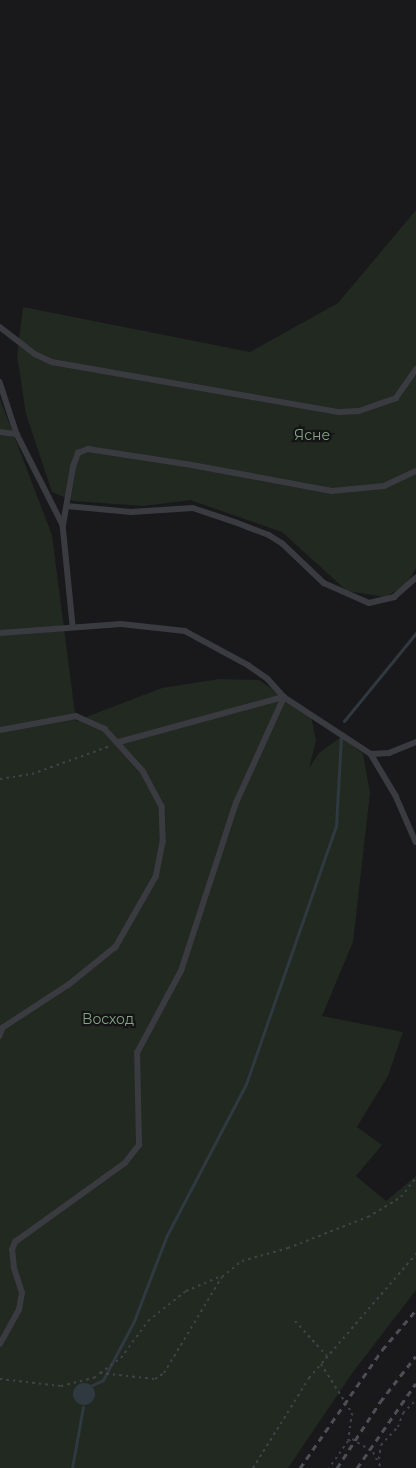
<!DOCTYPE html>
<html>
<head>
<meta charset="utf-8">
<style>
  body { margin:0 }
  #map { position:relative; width:416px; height:1468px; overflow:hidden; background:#19191b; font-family:Montserrat,sans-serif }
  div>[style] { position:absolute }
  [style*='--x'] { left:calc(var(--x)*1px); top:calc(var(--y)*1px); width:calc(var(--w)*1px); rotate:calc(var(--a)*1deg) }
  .green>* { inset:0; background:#212921 }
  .water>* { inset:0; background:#2f393f }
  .round { border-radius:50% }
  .stream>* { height:3px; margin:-1.5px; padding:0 1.5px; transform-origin:1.5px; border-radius:1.5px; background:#2f393f }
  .path>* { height:2px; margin-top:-1px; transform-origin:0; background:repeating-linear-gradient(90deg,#404247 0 2.5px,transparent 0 6.5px) }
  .lane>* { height:5.5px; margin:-2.75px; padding:0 2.75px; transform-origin:2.75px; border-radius:2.75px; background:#3a3b40 }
  .rail>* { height:3px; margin-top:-1.5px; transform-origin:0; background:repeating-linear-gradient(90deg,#4d4f55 0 6px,transparent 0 11px) }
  span { translate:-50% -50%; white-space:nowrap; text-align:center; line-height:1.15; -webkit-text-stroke:4.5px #141416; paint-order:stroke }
  .park-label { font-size:14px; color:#83a583 }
</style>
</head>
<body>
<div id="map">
  <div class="green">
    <div style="clip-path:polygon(416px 210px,416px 568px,407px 584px,385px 597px,347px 591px,282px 532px,190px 500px,144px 506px,73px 501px,52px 492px,26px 414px,17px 355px,23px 307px,250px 352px,338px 303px)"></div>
    <div style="clip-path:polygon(0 399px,52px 535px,76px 721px,162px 688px,219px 679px,259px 680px,311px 716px,316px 741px,309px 768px,319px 753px,341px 737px,363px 754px,370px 793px,353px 942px,322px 1016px,403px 1032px,388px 1076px,357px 1127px,382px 1145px,356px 1176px,386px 1201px,416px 1176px,416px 1290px,353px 1372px,288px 1468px,0 1468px)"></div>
  </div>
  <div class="water">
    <div class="round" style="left:73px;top:1383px;width:22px;height:22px"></div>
  </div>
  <div class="stream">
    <div style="--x:344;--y:721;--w:114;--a:-50.7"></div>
    <div style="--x:92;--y:1385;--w:12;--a:-24"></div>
    <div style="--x:103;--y:1380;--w:67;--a:-62.3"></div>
    <div style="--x:134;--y:1321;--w:90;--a:-69.1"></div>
    <div style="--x:166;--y:1237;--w:173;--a:-62.4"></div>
    <div style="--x:246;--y:1084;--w:273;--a:-70.8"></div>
    <div style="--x:336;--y:826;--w:89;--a:-86.8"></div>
    <div style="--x:72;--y:1468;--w:62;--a:-79.8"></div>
  </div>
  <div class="path">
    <div style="--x:0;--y:779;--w:32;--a:-9"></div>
    <div style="--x:32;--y:774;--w:83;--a:-19.7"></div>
    <div style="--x:295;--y:1321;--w:47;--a:47.6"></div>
    <div style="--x:321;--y:1364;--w:58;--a:57.7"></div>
    <div style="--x:352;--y:1413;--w:28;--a:98"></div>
    <div style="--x:348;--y:1441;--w:33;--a:125"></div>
    <div style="--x:100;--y:1373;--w:26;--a:-36"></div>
    <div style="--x:121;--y:1358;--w:46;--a:-53.9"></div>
    <div style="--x:148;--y:1321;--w:48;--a:-38.3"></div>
    <div style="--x:186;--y:1291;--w:38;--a:-23"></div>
    <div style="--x:0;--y:1379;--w:61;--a:6.5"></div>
    <div style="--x:61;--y:1386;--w:34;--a:-14"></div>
    <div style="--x:94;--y:1378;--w:8;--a:-40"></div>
    <div style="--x:100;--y:1373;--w:55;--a:6.2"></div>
    <div style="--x:155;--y:1379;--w:11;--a:-34"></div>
    <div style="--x:164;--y:1373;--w:112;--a:-58.9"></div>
    <div style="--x:222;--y:1277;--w:26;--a:-39"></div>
    <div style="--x:242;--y:1261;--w:48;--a:-15.8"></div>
    <div style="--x:288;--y:1248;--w:86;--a:-21.2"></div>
    <div style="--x:368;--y:1217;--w:39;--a:-31"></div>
    <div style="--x:401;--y:1197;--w:24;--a:-52"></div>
    <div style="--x:348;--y:1441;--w:4;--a:-27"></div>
    <div style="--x:352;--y:1439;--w:25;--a:32"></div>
    <div style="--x:373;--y:1452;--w:18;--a:63"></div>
    <div style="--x:379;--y:1459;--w:14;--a:-82"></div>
    <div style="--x:381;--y:1445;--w:25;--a:-47"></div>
    <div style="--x:398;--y:1427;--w:15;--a:-70"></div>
    <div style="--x:403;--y:1413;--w:18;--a:-45"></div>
    <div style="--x:253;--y:1468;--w:106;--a:-58.1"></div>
    <div style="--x:309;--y:1378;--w:164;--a:-49.2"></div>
  </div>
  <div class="lane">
    <div style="--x:0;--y:327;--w:44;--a:37.6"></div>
    <div style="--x:35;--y:354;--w:19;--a:25"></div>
    <div style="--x:52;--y:362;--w:291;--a:9.9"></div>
    <div style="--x:339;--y:412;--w:20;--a:-3"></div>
    <div style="--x:359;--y:411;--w:39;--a:-19"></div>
    <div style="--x:396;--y:398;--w:35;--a:-55"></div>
    <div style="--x:0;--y:382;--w:55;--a:71.9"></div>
    <div style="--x:17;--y:434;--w:102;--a:63.2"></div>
    <div style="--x:63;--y:525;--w:101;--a:84.3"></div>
    <div style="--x:0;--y:432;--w:17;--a:7"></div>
    <div style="--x:67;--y:506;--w:64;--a:5.4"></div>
    <div style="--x:131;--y:512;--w:62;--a:-3.7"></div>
    <div style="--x:193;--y:508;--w:44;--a:18.4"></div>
    <div style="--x:235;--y:522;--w:36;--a:21"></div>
    <div style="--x:269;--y:535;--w:15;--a:32"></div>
    <div style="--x:282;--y:543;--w:58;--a:43.6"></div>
    <div style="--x:324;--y:583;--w:49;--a:24"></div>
    <div style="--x:369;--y:603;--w:26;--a:-13"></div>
    <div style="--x:394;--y:597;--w:29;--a:-41"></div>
    <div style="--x:63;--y:525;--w:59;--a:-80.2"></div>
    <div style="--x:73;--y:467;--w:15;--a:-70"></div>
    <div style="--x:78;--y:453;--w:11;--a:-22"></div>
    <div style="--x:88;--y:449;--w:105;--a:8.7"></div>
    <div style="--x:192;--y:465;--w:142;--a:10.5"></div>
    <div style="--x:332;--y:491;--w:52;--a:-5.5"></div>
    <div style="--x:384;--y:486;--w:35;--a:-25"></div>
    <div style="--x:0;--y:633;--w:121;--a:-4.3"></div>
    <div style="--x:121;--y:624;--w:64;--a:6.2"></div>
    <div style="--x:185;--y:631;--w:72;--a:28.4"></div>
    <div style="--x:248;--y:665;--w:24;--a:35"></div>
    <div style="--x:268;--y:679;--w:24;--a:48"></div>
    <div style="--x:284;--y:697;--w:104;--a:33.2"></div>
    <div style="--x:371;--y:754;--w:18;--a:-3"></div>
    <div style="--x:389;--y:753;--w:29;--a:-22"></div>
    <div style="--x:0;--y:730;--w:77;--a:-10.4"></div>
    <div style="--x:76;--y:716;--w:32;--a:24"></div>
    <div style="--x:105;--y:729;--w:57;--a:47.9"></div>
    <div style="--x:143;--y:771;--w:40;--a:62"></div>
    <div style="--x:162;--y:806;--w:36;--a:88"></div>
    <div style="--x:163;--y:842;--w:36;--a:101"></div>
    <div style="--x:156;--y:877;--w:81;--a:119.7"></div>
    <div style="--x:116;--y:947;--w:60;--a:141"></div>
    <div style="--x:69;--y:985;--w:79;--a:146.9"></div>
    <div style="--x:3;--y:1028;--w:9;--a:111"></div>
    <div style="--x:119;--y:742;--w:171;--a:-15.3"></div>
    <div style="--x:371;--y:754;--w:49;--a:59.2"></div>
    <div style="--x:396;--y:796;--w:50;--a:66.5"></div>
    <div style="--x:0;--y:1344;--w:39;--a:-61"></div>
    <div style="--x:19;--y:1310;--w:17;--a:-80"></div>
    <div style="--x:22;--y:1293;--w:26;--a:-108"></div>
    <div style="--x:14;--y:1268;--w:18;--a:-96"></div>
    <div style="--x:12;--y:1250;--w:9;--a:-69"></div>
    <div style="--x:15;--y:1242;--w:135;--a:-35.7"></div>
    <div style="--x:125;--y:1163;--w:23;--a:-52"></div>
    <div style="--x:139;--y:1145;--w:92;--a:-91.2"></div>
    <div style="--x:137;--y:1053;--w:93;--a:-61.8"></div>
    <div style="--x:181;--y:971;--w:177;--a:-71.9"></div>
    <div style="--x:236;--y:803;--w:116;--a:-65.6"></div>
  </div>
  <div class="rail">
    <div style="--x:300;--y:1468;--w:144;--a:-55.2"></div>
    <div style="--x:382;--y:1350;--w:52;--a:-49.6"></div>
    <div style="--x:337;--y:1468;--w:79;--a:-56.9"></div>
    <div style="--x:380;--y:1402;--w:58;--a:-52"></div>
    <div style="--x:357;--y:1468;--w:103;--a:-55.2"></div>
  </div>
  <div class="park-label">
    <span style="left:312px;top:435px">Ясне</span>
    <span style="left:108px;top:1019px">Восход</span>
  </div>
</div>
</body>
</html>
